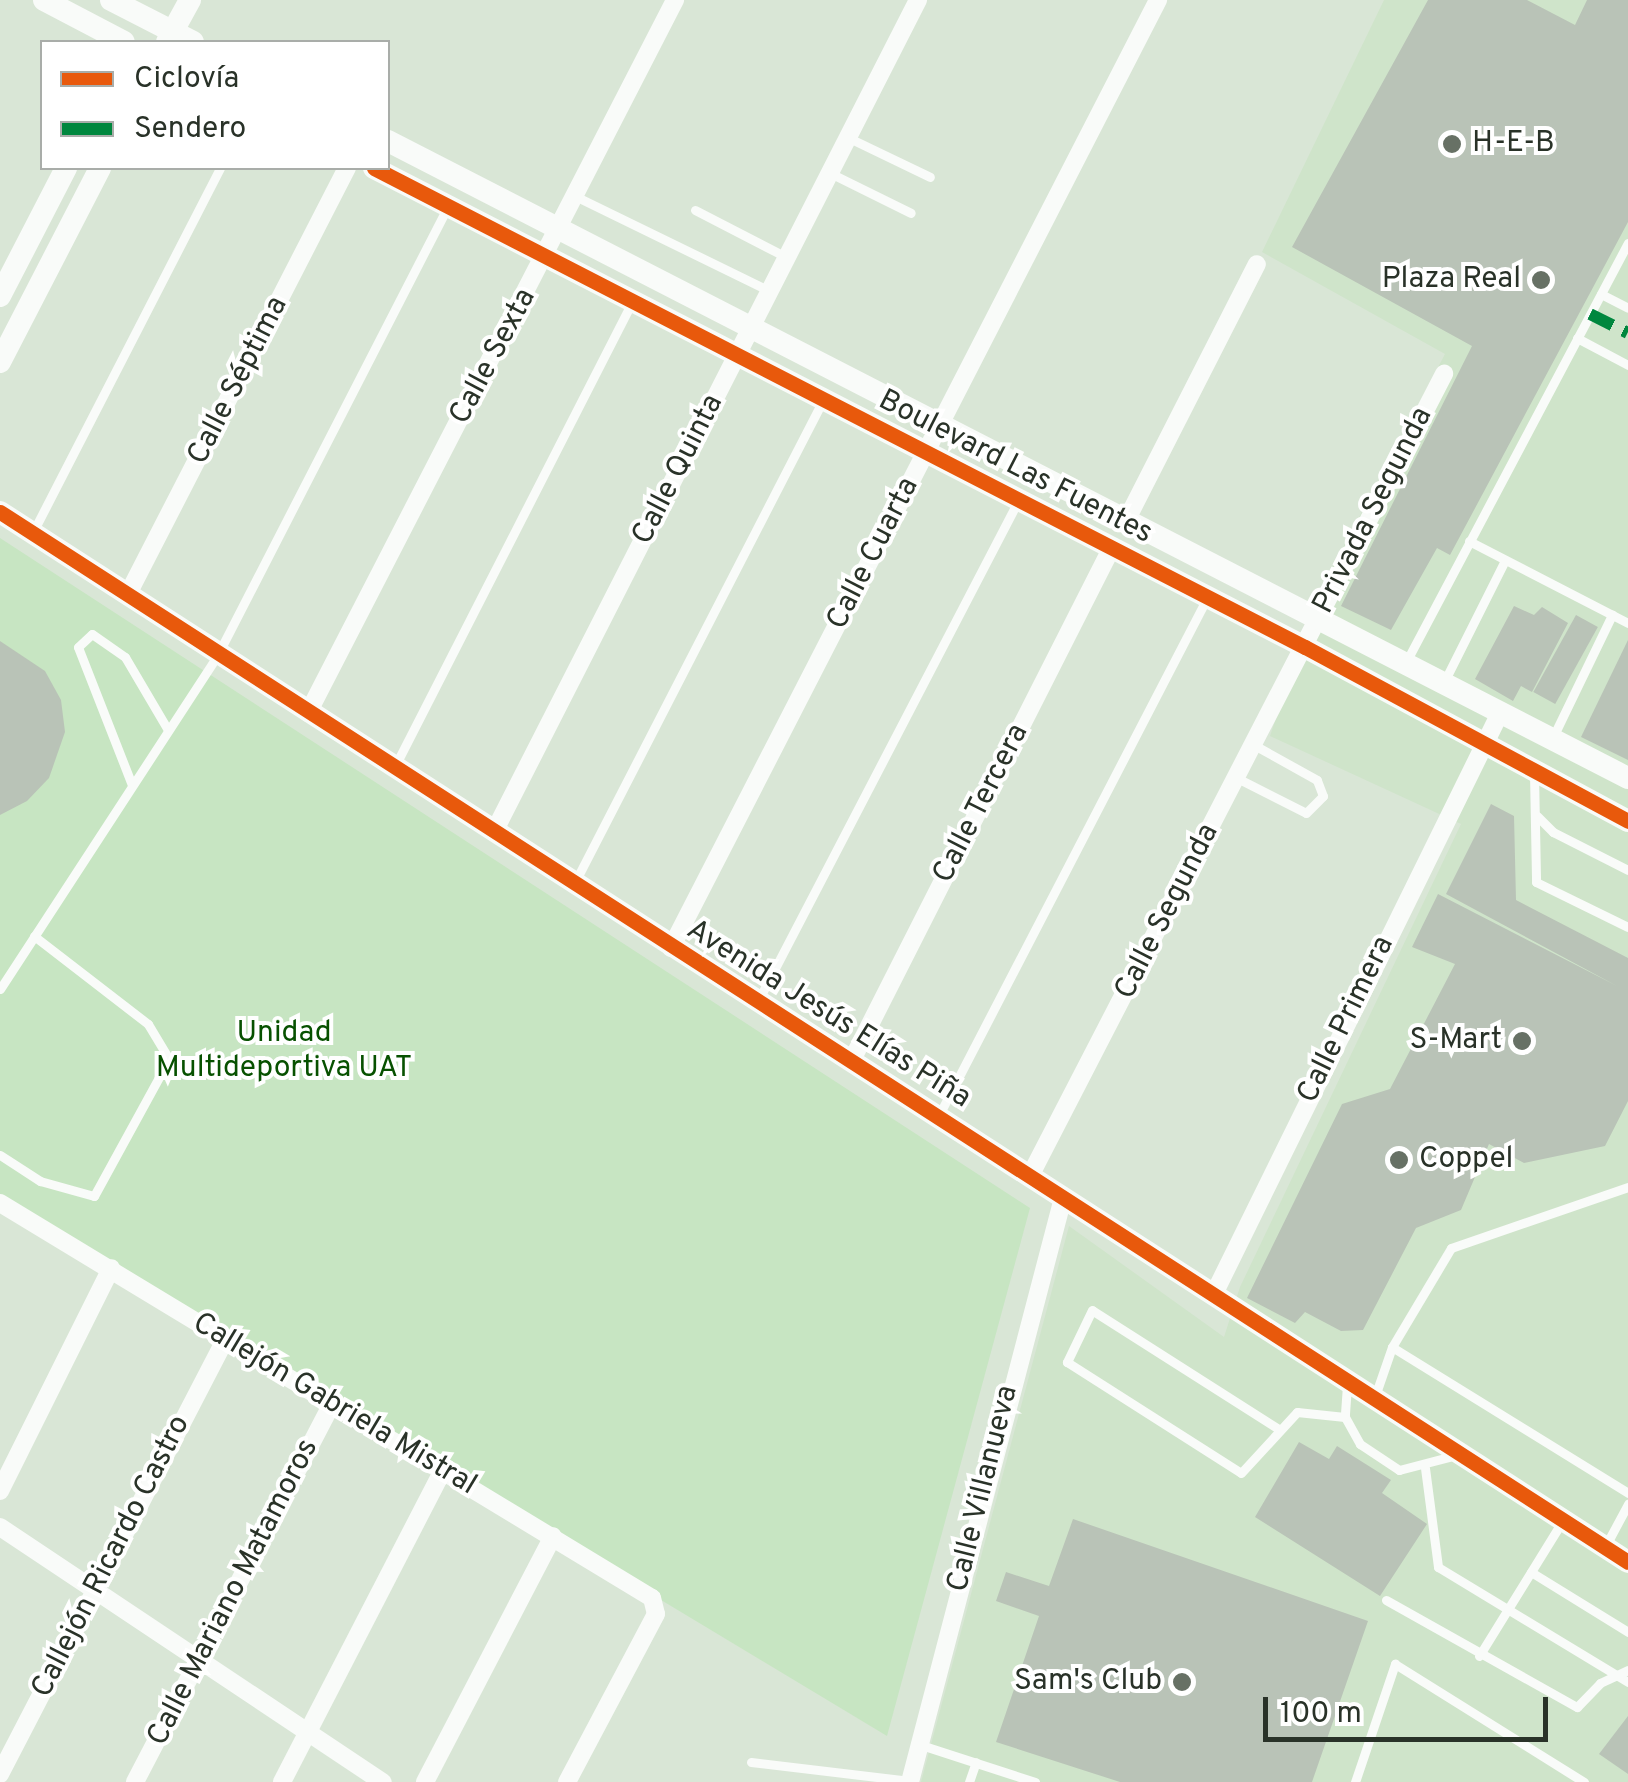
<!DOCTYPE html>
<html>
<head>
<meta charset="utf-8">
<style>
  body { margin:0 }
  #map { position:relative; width:1628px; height:1782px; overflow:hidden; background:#d9e6d6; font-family:Overpass,sans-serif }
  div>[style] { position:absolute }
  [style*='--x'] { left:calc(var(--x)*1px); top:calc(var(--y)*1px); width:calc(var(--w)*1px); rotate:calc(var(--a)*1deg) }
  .built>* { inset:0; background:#cfe4ca }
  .green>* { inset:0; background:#c7e5c2 }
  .building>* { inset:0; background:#b9c3b7; transform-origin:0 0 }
  .lane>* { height:9px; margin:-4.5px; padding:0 4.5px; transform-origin:4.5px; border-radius:4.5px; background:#f9fbf9 }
  .street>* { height:18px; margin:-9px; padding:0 9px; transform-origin:9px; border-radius:9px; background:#f9fbf9 }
  .secondary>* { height:22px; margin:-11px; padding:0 11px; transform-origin:11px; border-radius:11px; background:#f9fbf9 }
  .quiet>* { height:12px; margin-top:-6px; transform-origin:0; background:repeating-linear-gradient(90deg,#00873e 0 25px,transparent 0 37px) }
  .cycleway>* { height:15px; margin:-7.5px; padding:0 7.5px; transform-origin:7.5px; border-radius:7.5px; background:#e8590c }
  .dots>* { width:28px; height:28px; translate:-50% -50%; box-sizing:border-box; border:5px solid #fff; border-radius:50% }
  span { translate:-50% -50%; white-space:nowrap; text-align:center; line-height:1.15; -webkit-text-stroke:8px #fff; paint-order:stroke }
  .poi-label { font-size:30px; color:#293228 }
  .left { translate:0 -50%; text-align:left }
  .right { translate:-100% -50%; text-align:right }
  .street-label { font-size:30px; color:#293228 }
  .park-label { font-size:30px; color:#075100 }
  .legend { position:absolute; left:40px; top:40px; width:350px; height:130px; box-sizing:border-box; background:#fff; border:2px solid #a9ada9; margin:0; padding:12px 18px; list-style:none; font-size:30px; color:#293228 }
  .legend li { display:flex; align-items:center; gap:20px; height:50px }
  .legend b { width:50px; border:2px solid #a9ada9 }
  .scale { position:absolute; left:1263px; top:1697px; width:285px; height:45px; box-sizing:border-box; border:5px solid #293228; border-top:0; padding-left:12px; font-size:30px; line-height:35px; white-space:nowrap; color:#293228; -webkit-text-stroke:8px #fff; paint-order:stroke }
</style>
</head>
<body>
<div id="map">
  <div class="built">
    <div style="clip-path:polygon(1384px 0,1628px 0,1628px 1782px,921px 1782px,1069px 1226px,1224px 1337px,1240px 1287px,1461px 824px,1270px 736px,1315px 601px,1445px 354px,1262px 252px)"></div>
  </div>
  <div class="green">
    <div style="clip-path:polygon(0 538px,1030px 1208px,887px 1736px,0 1202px)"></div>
  </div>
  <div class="building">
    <div style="clip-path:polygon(1428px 0,1527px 0,1575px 25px,1587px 0,1628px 0,1628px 222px,1450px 555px,1437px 548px,1391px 630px,1341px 606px,1472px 346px,1292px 247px)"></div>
    <div style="clip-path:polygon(1514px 606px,1534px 615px,1542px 607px,1568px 623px,1532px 692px,1521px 686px,1513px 701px,1475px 679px)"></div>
    <div style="left:1576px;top:615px;width:25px;height:88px;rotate:29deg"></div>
    <div style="clip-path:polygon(1628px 640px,1628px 760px,1581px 737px)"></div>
    <div style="clip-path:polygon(0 641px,45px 671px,61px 700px,65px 732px,49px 778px,27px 801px,0 815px)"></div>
    <div style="clip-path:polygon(1491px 804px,1514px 816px,1516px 900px,1628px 958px,1628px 1101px,1605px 1146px,1524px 1163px,1489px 1144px,1461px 1210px,1416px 1228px,1363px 1330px,1341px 1331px,1305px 1312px,1295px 1323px,1247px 1298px,1342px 1104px,1390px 1089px,1455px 964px,1412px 947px,1438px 894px,1617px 986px,1446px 894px)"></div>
    <div style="clip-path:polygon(1299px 1442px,1329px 1459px,1337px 1446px,1391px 1480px,1382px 1493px,1427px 1524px,1380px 1596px,1255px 1517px)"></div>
    <div style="clip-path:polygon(1073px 1519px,1368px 1621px,1312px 1782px,1120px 1782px,996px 1742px,1039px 1616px,996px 1601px,1006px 1572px,1049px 1586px)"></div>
    <div style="clip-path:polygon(1628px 1716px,1628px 1774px,1599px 1754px)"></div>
  </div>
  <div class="lane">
    <div style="--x:847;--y:137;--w:92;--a:25.7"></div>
    <div style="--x:830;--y:173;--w:90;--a:26.3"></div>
    <div style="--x:575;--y:196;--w:215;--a:26"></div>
    <div style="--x:695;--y:210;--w:102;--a:27.3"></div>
    <div style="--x:1601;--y:294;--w:30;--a:27"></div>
    <div style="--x:1577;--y:338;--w:58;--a:27.9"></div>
    <div style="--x:34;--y:530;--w:407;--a:-62.8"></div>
    <div style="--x:1469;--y:541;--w:179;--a:27.3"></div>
    <div style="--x:1406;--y:662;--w:474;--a:-62.1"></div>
    <div style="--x:1444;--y:682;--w:136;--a:-63.4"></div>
    <div style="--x:1553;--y:737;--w:136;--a:-64.2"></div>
    <div style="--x:395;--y:766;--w:519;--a:-62.94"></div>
    <div style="--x:1534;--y:773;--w:109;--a:88.9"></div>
    <div style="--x:1536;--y:882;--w:102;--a:26.1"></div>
    <div style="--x:1237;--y:778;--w:77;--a:26.9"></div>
    <div style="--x:1306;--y:813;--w:24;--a:-45"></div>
    <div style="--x:1323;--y:796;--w:17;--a:-111"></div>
    <div style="--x:1317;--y:780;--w:72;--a:-150.9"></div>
    <div style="--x:132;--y:785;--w:148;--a:-111.4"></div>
    <div style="--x:78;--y:647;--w:19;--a:-43"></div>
    <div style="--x:92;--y:634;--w:40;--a:34.9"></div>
    <div style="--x:125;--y:657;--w:85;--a:59.5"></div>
    <div style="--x:1537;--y:816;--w:23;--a:45"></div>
    <div style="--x:1553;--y:832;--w:84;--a:26.9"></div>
    <div style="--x:575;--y:882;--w:540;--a:-62.77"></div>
    <div style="--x:0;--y:989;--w:400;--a:-56.9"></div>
    <div style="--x:218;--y:654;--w:501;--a:-62.82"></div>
    <div style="--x:759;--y:999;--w:559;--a:-62.52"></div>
    <div style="--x:939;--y:1115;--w:582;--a:-62.6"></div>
    <div style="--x:0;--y:1155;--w:48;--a:33"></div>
    <div style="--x:40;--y:1181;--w:56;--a:15.5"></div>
    <div style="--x:94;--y:1196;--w:156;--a:-61.3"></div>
    <div style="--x:169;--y:1059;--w:41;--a:-121"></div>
    <div style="--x:148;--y:1024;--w:144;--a:-142.3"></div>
    <div style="--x:1392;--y:1347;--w:278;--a:31.7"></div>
    <div style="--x:1347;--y:1385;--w:32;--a:94"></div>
    <div style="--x:1345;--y:1417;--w:31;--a:61"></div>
    <div style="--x:1360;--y:1444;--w:47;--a:33.7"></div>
    <div style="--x:1399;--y:1470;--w:59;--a:-14.7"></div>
    <div style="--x:1374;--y:1399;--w:55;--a:-70.9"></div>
    <div style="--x:1392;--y:1347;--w:115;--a:-59.2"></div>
    <div style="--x:1451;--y:1248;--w:187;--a:-19"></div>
    <div style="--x:1277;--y:1428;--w:219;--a:-147.5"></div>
    <div style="--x:1092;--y:1310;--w:58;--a:115.7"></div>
    <div style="--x:1067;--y:1362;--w:206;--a:32.5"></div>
    <div style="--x:1241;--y:1473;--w:83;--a:-47.4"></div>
    <div style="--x:1297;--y:1412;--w:48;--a:5.9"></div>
    <div style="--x:1425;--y:1468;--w:100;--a:82.5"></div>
    <div style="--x:1438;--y:1567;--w:222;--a:31.2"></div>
    <div style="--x:1606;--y:1545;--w:47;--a:-61.8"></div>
    <div style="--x:1531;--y:1572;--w:114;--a:31.7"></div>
    <div style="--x:1386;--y:1600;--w:219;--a:29.3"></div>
    <div style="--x:1577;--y:1707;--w:33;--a:-46"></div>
    <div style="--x:1600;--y:1683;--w:31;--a:-25"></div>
    <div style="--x:1479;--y:1656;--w:156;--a:-58.3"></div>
    <div style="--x:921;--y:1745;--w:120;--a:18"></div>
    <div style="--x:751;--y:1762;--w:160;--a:6.8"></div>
    <div style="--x:969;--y:1782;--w:21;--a:-71"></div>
    <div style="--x:1355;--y:1782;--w:125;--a:-71.3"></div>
    <div style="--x:1395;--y:1664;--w:223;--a:32"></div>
  </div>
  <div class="street">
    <div style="--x:1127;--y:519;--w:286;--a:-63"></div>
    <div style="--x:128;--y:594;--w:479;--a:-62.8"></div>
    <div style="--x:308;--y:713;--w:802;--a:-62.76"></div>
    <div style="--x:494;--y:832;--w:934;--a:-63"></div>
    <div style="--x:671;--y:948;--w:1066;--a:-62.81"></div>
    <div style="--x:852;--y:1060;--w:573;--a:-63.12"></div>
    <div style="--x:1030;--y:1176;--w:903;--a:-62.7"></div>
    <div style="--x:0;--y:1203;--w:762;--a:31.21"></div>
    <div style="--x:652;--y:1598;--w:16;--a:76"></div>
    <div style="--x:656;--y:1614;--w:190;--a:117.9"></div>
    <div style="--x:1213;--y:1296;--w:650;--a:-63.79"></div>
    <div style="--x:0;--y:1491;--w:249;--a:-63.5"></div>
    <div style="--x:0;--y:1527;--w:460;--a:33.7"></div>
    <div style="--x:0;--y:1774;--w:489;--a:-62.6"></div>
    <div style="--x:135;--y:1782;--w:426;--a:-62.5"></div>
    <div style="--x:282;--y:1782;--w:351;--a:-62.7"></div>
    <div style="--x:425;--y:1782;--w:277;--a:-62.5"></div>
    <div style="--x:910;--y:1782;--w:604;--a:-75.32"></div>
  </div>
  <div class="secondary">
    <div style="--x:44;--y:0;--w:90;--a:27.7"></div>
    <div style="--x:111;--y:0;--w:92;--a:27.1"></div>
    <div style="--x:167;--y:42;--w:48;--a:-61.3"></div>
    <div style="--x:388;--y:141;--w:1394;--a:27.19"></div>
    <div style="--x:374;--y:168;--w:1047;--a:27.23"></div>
    <div style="--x:1305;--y:647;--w:367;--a:28.3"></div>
    <div style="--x:0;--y:296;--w:144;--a:-62.7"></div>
    <div style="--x:0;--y:362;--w:218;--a:-62.7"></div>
    <div style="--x:0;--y:512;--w:1937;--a:32.82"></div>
  </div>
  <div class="quiet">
    <div style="--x:1590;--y:314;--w:42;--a:26.6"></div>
  </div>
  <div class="cycleway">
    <div style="--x:374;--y:168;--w:1047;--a:27.23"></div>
    <div style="--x:1305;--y:647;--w:367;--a:28.3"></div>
    <div style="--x:0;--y:512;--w:1937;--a:32.82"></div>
  </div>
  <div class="dots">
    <div style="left:1452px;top:144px;background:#677165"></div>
    <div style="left:1541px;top:280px;background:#677165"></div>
    <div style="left:1522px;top:1041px;background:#677165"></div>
    <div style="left:1399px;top:1160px;background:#677165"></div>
    <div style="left:1182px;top:1682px;background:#677165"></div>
  </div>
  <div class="poi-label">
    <span class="left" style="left:1472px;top:144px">H-E-B</span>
    <span class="right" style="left:1521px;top:280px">Plaza Real</span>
    <span class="right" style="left:1502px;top:1041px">S-Mart</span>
    <span class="left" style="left:1419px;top:1160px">Coppel</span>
    <span class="right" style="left:1162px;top:1682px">Sam's Club</span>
  </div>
  <div class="street-label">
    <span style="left:494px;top:357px;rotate:-62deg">Calle Sexta</span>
    <span style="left:239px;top:381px;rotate:-63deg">Calle Séptima</span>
    <span style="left:1015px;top:468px;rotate:27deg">Boulevard Las Fuentes</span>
    <span style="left:679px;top:470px;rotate:-63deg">Calle Quinta</span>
    <span style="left:1374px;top:511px;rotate:-63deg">Privada Segunda</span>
    <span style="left:874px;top:554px;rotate:-63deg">Calle Cuarta</span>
    <span style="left:982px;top:804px;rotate:-63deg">Calle Tercera</span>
    <span style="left:1168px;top:912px;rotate:-63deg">Calle Segunda</span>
    <span style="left:828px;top:1015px;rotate:32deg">Avenida Jesús Elías Piña</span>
    <span style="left:1347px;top:1020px;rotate:-64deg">Calle Primera</span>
    <span style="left:334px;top:1405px;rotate:31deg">Callejón Gabriela Mistral</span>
    <span style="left:984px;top:1489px;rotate:-76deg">Calle Villanueva</span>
    <span style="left:112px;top:1557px;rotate:-63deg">Callejón Ricardo Castro</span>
    <span style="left:234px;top:1593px;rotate:-63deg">Calle Mariano Matamoros</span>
  </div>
  <div class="park-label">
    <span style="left:284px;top:1051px">Unidad<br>Multideportiva UAT</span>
  </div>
  <ul class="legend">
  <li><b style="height:12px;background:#e8590c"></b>Ciclovía</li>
  <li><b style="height:12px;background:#00873e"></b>Sendero</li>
  </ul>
  <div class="scale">100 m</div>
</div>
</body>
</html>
